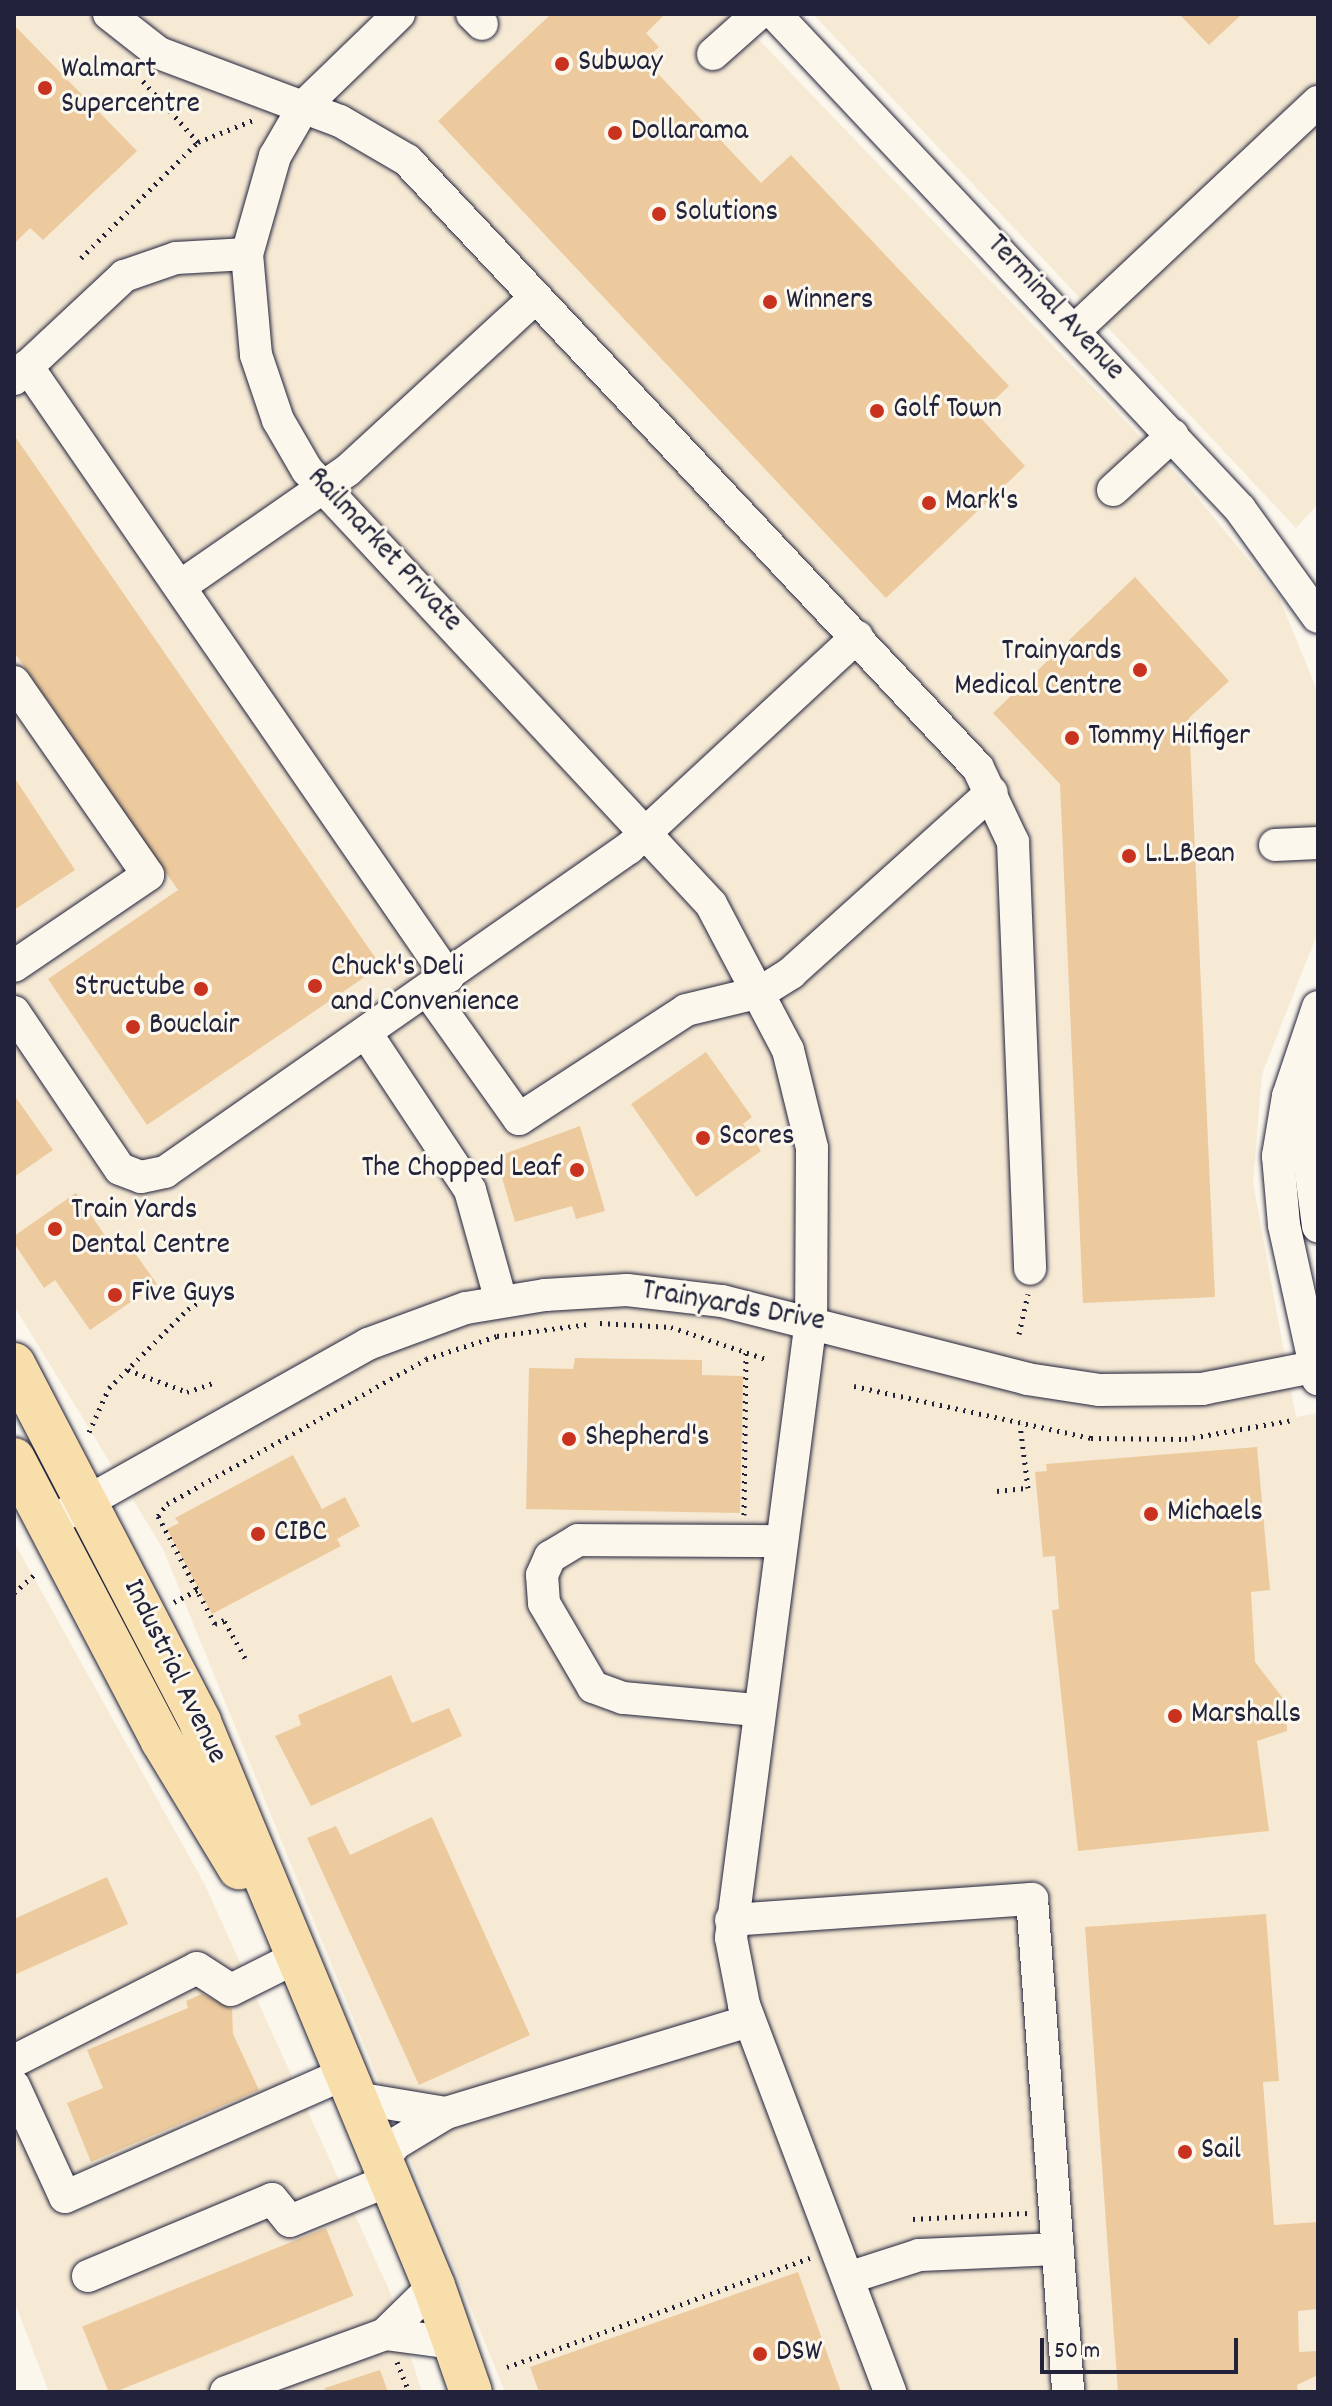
<!DOCTYPE html>
<html>
<head>
<meta charset="utf-8">
<style>
  body { margin:0 }
  #map { position:relative; width:1332px; height:2406px; overflow:hidden; background:#fbf7ec; font-family:Dekko,sans-serif }
  div>[style] { position:absolute }
  [style*='--x'] { left:calc(var(--x)*1px); top:calc(var(--y)*1px); width:calc(var(--w)*1px); rotate:calc(var(--a)*1deg) }
  .built>* { inset:0; background:#f6ead5 }
  .building>* { inset:0; background:#ecca9e; transform-origin:0 0 }
  .path>* { height:5px; margin-top:-2.5px; transform-origin:0; background:repeating-linear-gradient(90deg,#22223b 0 2px,transparent 0 8px) }
  .roads { filter:drop-shadow(0 0 2px #22223b) drop-shadow(0 0 2px #22223b) }
  .minor>* { height:32px; margin:-16px; padding:0 16px; transform-origin:16px; border-radius:16px; background:#fbf7ec }
  .major>* { height:42px; margin:-21px; padding:0 21px; transform-origin:21px; border-radius:21px; background:#f8deab }
  .dots>* { width:22px; height:22px; translate:-50% -50%; box-sizing:border-box; border:4px solid #fbf7ec; border-radius:50% }
  span { translate:-50% -50%; white-space:nowrap; text-align:center; line-height:1.15; -webkit-text-stroke:6px #fbf7ec; paint-order:stroke }
  .poi-label { font-size:30px; color:#22223b }
  .left { translate:0 -50%; text-align:left }
  .right { translate:-100% -50%; text-align:right }
  .street-label { font-size:30px; color:#22223b }
  .frame { position:absolute; inset:0; border:16px solid #22223b; pointer-events:none }
  .scale { position:absolute; left:1040px; top:2338px; width:198px; height:36px; box-sizing:border-box; border:4px solid #22223b; border-top:0; padding-left:10px; font-size:24px; line-height:28px; white-space:nowrap; color:#22223b; -webkit-text-stroke:6px #fbf7ec; paint-order:stroke }
</style>
</head>
<body>
<div id="map">
  <div class="built">
    <div style="clip-path:polygon(14px 14px,734px 14px,1187px 485px,1279px 597px,1318px 693px,1318px 932px,1262px 1074px,1253px 1183px,1296px 1417px,1318px 1413px,1318px 2392px,505px 2392px,163px 1549px,14px 1306px)"></div>
    <div style="clip-path:polygon(813px 14px,1318px 14px,1318px 504px,1296px 528px)"></div>
    <div style="clip-path:polygon(14px 1542px,204px 1883px,390px 2292px,422px 2392px,49px 2392px,14px 2301px)"></div>
  </div>
  <div class="building">
    <div style="clip-path:polygon(551px 14px,665px 14px,646px 33px,659px 47px,645px 60px,761px 183px,791px 155px,1009px 386px,978px 415px,1025px 466px,886px 598px,438px 121px)"></div>
    <div style="clip-path:polygon(1179px 14px,1242px 14px,1209px 45px)"></div>
    <div style="clip-path:polygon(14px 25px,137px 151px,43px 240px,30px 228px,14px 244px)"></div>
    <div style="clip-path:polygon(14px 435px,381px 966px,147px 1125px,48px 979px,178px 890px,14px 652px)"></div>
    <div style="clip-path:polygon(1135px 577px,1229px 681px,1189px 718px,1215px 1297px,1083px 1303px,1060px 784px,993px 713px)"></div>
    <div style="clip-path:polygon(14px 777px,75px 870px,14px 910px)"></div>
    <div style="clip-path:polygon(706px 1052px,752px 1117px,743px 1124px,761px 1151px,696px 1197px,631px 1104px)"></div>
    <div style="clip-path:polygon(14px 1095px,53px 1150px,14px 1177px)"></div>
    <div style="clip-path:polygon(580px 1126px,605px 1211px,576px 1219px,572px 1206px,515px 1222px,496px 1157px)"></div>
    <div style="clip-path:polygon(76px 1193px,110px 1243px,122px 1235px,157px 1284px,90px 1330px,55px 1280px,44px 1288px,14px 1243px,14px 1236px)"></div>
    <div style="clip-path:polygon(575px 1358px,702px 1360px,702px 1375px,743px 1376px,740px 1513px,526px 1509px,529px 1368px,573px 1369px)"></div>
    <div style="clip-path:polygon(1257px 1447px,1270px 1590px,1251px 1592px,1255px 1662px,1285px 1701px,1287px 1731px,1257px 1741px,1269px 1831px,1078px 1851px,1052px 1610px,1059px 1609px,1055px 1556px,1043px 1557px,1035px 1472px,1047px 1471px,1046px 1464px)"></div>
    <div style="clip-path:polygon(293px 1455px,322px 1509px,345px 1497px,360px 1526px,337px 1539px,341px 1546px,212px 1614px,167px 1529px,179px 1523px,175px 1518px)"></div>
    <div style="clip-path:polygon(391px 1675px,412px 1723px,449px 1708px,462px 1736px,311px 1806px,275px 1736px,301px 1725px,298px 1715px)"></div>
    <div style="clip-path:polygon(432px 1817px,530px 2035px,419px 2085px,307px 1838px,336px 1826px,350px 1855px)"></div>
    <div style="clip-path:polygon(107px 1877px,128px 1924px,14px 1975px,14px 1919px)"></div>
    <div style="clip-path:polygon(1266px 1914px,1279px 2081px,1263px 2082px,1274px 2225px,1318px 2222px,1318px 2309px,1298px 2311px,1299px 2352px,1318px 2351px,1318px 2375px,1297px 2385px,1298px 2392px,1118px 2392px,1085px 1927px)"></div>
    <div style="clip-path:polygon(202px 1994px,232px 2009px,233px 2034px,259px 2090px,91px 2162px,67px 2103px,103px 2088px,87px 2050px,188px 2008px,186px 2001px)"></div>
    <div style="left:326px;top:2228px;width:73px;height:263px;rotate:68deg"></div>
    <div style="clip-path:polygon(798px 2272px,841px 2392px,539px 2392px,530px 2367px)"></div>
    <div style="clip-path:polygon(380px 2370px,388px 2392px,325px 2392px,325px 2388px)"></div>
  </div>
  <div class="path">
    <div style="--x:198;--y:142;--w:62;--a:-21.6"></div>
    <div style="--x:81;--y:258;--w:165;--a:-44.8"></div>
    <div style="--x:198;--y:142;--w:85;--a:-132.1"></div>
    <div style="--x:600;--y:1323;--w:71;--a:3.2"></div>
    <div style="--x:671;--y:1327;--w:103;--a:18.6"></div>
    <div style="--x:1019;--y:1334;--w:41;--a:-77.3"></div>
    <div style="--x:128;--y:1370;--w:63;--a:20.4"></div>
    <div style="--x:187;--y:1392;--w:31;--a:-19"></div>
    <div style="--x:854;--y:1386;--w:243;--a:12.4"></div>
    <div style="--x:1091;--y:1438;--w:94;--a:0.6"></div>
    <div style="--x:1185;--y:1439;--w:110;--a:-10"></div>
    <div style="--x:89;--y:1432;--w:48;--a:-65.6"></div>
    <div style="--x:109;--y:1388;--w:112;--a:-45"></div>
    <div style="--x:188;--y:1309;--w:47;--a:-32"></div>
    <div style="--x:997;--y:1491;--w:31;--a:-6"></div>
    <div style="--x:1028;--y:1488;--w:64;--a:-97.2"></div>
    <div style="--x:744;--y:1515;--w:166;--a:-89.3"></div>
    <div style="--x:14;--y:1593;--w:31;--a:-42"></div>
    <div style="--x:174;--y:1602;--w:27;--a:-27"></div>
    <div style="--x:245;--y:1658;--w:43;--a:-118.9"></div>
    <div style="--x:224;--y:1620;--w:10;--a:156"></div>
    <div style="--x:215;--y:1624;--w:122;--a:-117.8"></div>
    <div style="--x:158;--y:1516;--w:15;--a:-53"></div>
    <div style="--x:167;--y:1504;--w:297;--a:-29.2"></div>
    <div style="--x:426;--y:1359;--w:75;--a:-17.9"></div>
    <div style="--x:497;--y:1336;--w:94;--a:-7.4"></div>
    <div style="--x:913;--y:2219;--w:116;--a:-3"></div>
    <div style="--x:397;--y:2362;--w:32;--a:68"></div>
    <div style="--x:507;--y:2367;--w:322;--a:-19.8"></div>
  </div>
  <div class="roads">
    <div class="minor">
      <div style="--x:109;--y:14;--w:63;--a:38"></div>
      <div style="--x:159;--y:53;--w:193;--a:20.6"></div>
      <div style="--x:340;--y:121;--w:78;--a:30.2"></div>
      <div style="--x:407;--y:160;--w:834;--a:46.8"></div>
      <div style="--x:978;--y:768;--w:82;--a:64.7"></div>
      <div style="--x:1013;--y:842;--w:427;--a:87.7"></div>
      <div style="--x:399;--y:14;--w:132;--a:135.9"></div>
      <div style="--x:304;--y:106;--w:58;--a:120.1"></div>
      <div style="--x:275;--y:156;--w:102;--a:105.9"></div>
      <div style="--x:247;--y:254;--w:101;--a:84.9"></div>
      <div style="--x:256;--y:355;--w:69;--a:71.3"></div>
      <div style="--x:278;--y:420;--w:58;--a:59.9"></div>
      <div style="--x:307;--y:470;--w:593;--a:47.05"></div>
      <div style="--x:711;--y:904;--w:165;--a:62.2"></div>
      <div style="--x:788;--y:1050;--w:101;--a:76.2"></div>
      <div style="--x:812;--y:1148;--w:172;--a:90.3"></div>
      <div style="--x:811;--y:1320;--w:623;--a:97.38"></div>
      <div style="--x:731;--y:1938;--w:68;--a:79"></div>
      <div style="--x:744;--y:2005;--w:414;--a:69.3"></div>
      <div style="--x:472;--y:14;--w:14;--a:45"></div>
      <div style="--x:775;--y:14;--w:679;--a:46.79"></div>
      <div style="--x:1240;--y:509;--w:133;--a:54.2"></div>
      <div style="--x:713;--y:54;--w:60;--a:-41.6"></div>
      <div style="--x:1075;--y:330;--w:333;--a:-43.2"></div>
      <div style="--x:27;--y:366;--w:742;--a:55.43"></div>
      <div style="--x:14;--y:379;--w:151;--a:-43.1"></div>
      <div style="--x:124;--y:276;--w:55;--a:-19.1"></div>
      <div style="--x:176;--y:258;--w:71;--a:-3.2"></div>
      <div style="--x:1113;--y:490;--w:81;--a:-42.5"></div>
      <div style="--x:182;--y:585;--w:202;--a:-34.7"></div>
      <div style="--x:348;--y:470;--w:254;--a:-42.6"></div>
      <div style="--x:14;--y:682;--w:235;--a:55.2"></div>
      <div style="--x:148;--y:875;--w:162;--a:145.8"></div>
      <div style="--x:1275;--y:845;--w:43;--a:-2.7"></div>
      <div style="--x:428;--y:991;--w:157;--a:54.6"></div>
      <div style="--x:519;--y:1119;--w:199;--a:-33.1"></div>
      <div style="--x:686;--y:1010;--w:77;--a:-13.5"></div>
      <div style="--x:761;--y:992;--w:36;--a:-32"></div>
      <div style="--x:791;--y:973;--w:270;--a:-42"></div>
      <div style="--x:1318;--y:1007;--w:94;--a:108.6"></div>
      <div style="--x:1288;--y:1096;--w:61;--a:99.5"></div>
      <div style="--x:1278;--y:1156;--w:69;--a:85"></div>
      <div style="--x:1284;--y:1225;--w:158;--a:77.6"></div>
      <div style="--x:14;--y:1012;--w:189;--a:56"></div>
      <div style="--x:120;--y:1169;--w:22;--a:21"></div>
      <div style="--x:141;--y:1177;--w:25;--a:-12"></div>
      <div style="--x:165;--y:1172;--w:566;--a:-34.93"></div>
      <div style="--x:629;--y:848;--w:311;--a:-42.8"></div>
      <div style="--x:366;--y:1033;--w:188;--a:56.5"></div>
      <div style="--x:470;--y:1190;--w:115;--a:74.4"></div>
      <div style="--x:1313;--y:1062;--w:72;--a:95.6"></div>
      <div style="--x:1306;--y:1134;--w:93;--a:82.6"></div>
      <div style="--x:67;--y:1513;--w:345;--a:-29.3"></div>
      <div style="--x:368;--y:1344;--w:104;--a:-20.2"></div>
      <div style="--x:466;--y:1308;--w:80;--a:-9.3"></div>
      <div style="--x:545;--y:1295;--w:82;--a:-3.5"></div>
      <div style="--x:627;--y:1290;--w:96;--a:6.6"></div>
      <div style="--x:722;--y:1301;--w:315;--a:14.3"></div>
      <div style="--x:1027;--y:1379;--w:74;--a:8.6"></div>
      <div style="--x:1100;--y:1390;--w:102;--a:-0.6"></div>
      <div style="--x:1202;--y:1389;--w:118;--a:-11.2"></div>
      <div style="--x:756;--y:1710;--w:134;--a:-174.8"></div>
      <div style="--x:623;--y:1698;--w:32;--a:-160"></div>
      <div style="--x:593;--y:1687;--w:97;--a:-120.3"></div>
      <div style="--x:544;--y:1603;--w:28;--a:-94"></div>
      <div style="--x:542;--y:1575;--w:20;--a:-66"></div>
      <div style="--x:550;--y:1557;--w:33;--a:-31"></div>
      <div style="--x:578;--y:1540;--w:202;--a:0.3"></div>
      <div style="--x:731;--y:1920;--w:302;--a:-4"></div>
      <div style="--x:1032;--y:1899;--w:494;--a:85.8"></div>
      <div style="--x:14;--y:2061;--w:205;--a:-26.9"></div>
      <div style="--x:197;--y:1968;--w:40;--a:32.9"></div>
      <div style="--x:231;--y:1990;--w:69;--a:-26.6"></div>
      <div style="--x:14;--y:2086;--w:122;--a:65.3"></div>
      <div style="--x:65;--y:2197;--w:307;--a:-23.8"></div>
      <div style="--x:356;--y:2098;--w:91;--a:9.5"></div>
      <div style="--x:446;--y:2113;--w:60;--a:148.7"></div>
      <div style="--x:395;--y:2144;--w:22;--a:126"></div>
      <div style="--x:446;--y:2113;--w:317;--a:-16.9"></div>
      <div style="--x:88;--y:2276;--w:199;--a:-22.7"></div>
      <div style="--x:272;--y:2199;--w:28;--a:51"></div>
      <div style="--x:290;--y:2221;--w:108;--a:-22.3"></div>
      <div style="--x:848;--y:2278;--w:75;--a:-17.9"></div>
      <div style="--x:919;--y:2255;--w:139;--a:-2.5"></div>
      <div style="--x:434;--y:2286;--w:69;--a:135.6"></div>
      <div style="--x:385;--y:2334;--w:70;--a:7.4"></div>
      <div style="--x:226;--y:2392;--w:169;--a:-20"></div>
    </div>
    <div class="major">
      <div style="--x:14;--y:1364;--w:403;--a:62.5"></div>
      <div style="--x:200;--y:1722;--w:611;--a:67.47"></div>
      <div style="--x:434;--y:2286;--w:112;--a:70.8"></div>
      <div style="--x:14;--y:1459;--w:318;--a:62.3"></div>
      <div style="--x:162;--y:1741;--w:149;--a:58.8"></div>
    </div>
  </div>
  <div class="dots">
    <div style="left:562px;top:64px;background:#c8321e"></div>
    <div style="left:45px;top:88px;background:#c8321e"></div>
    <div style="left:615px;top:133px;background:#c8321e"></div>
    <div style="left:659px;top:214px;background:#c8321e"></div>
    <div style="left:770px;top:302px;background:#c8321e"></div>
    <div style="left:877px;top:411px;background:#c8321e"></div>
    <div style="left:929px;top:503px;background:#c8321e"></div>
    <div style="left:1140px;top:670px;background:#c8321e"></div>
    <div style="left:1072px;top:738px;background:#c8321e"></div>
    <div style="left:1129px;top:856px;background:#c8321e"></div>
    <div style="left:315px;top:986px;background:#c8321e"></div>
    <div style="left:201px;top:989px;background:#c8321e"></div>
    <div style="left:133px;top:1027px;background:#c8321e"></div>
    <div style="left:703px;top:1138px;background:#c8321e"></div>
    <div style="left:577px;top:1170px;background:#c8321e"></div>
    <div style="left:55px;top:1229px;background:#c8321e"></div>
    <div style="left:115px;top:1295px;background:#c8321e"></div>
    <div style="left:569px;top:1439px;background:#c8321e"></div>
    <div style="left:1151px;top:1514px;background:#c8321e"></div>
    <div style="left:258px;top:1534px;background:#c8321e"></div>
    <div style="left:1175px;top:1716px;background:#c8321e"></div>
    <div style="left:1185px;top:2152px;background:#c8321e"></div>
    <div style="left:760px;top:2354px;background:#c8321e"></div>
  </div>
  <div class="poi-label">
    <span class="left" style="left:578px;top:64px">Subway</span>
    <span class="left" style="left:61px;top:88px">Walmart<br>Supercentre</span>
    <span class="left" style="left:631px;top:133px">Dollarama</span>
    <span class="left" style="left:675px;top:214px">Solutions</span>
    <span class="left" style="left:786px;top:302px">Winners</span>
    <span class="left" style="left:893px;top:411px">Golf Town</span>
    <span class="left" style="left:945px;top:503px">Mark's</span>
    <span class="right" style="left:1122px;top:670px">Trainyards<br>Medical Centre</span>
    <span class="left" style="left:1088px;top:738px">Tommy Hilfiger</span>
    <span class="left" style="left:1145px;top:856px">L.L.Bean</span>
    <span class="left" style="left:331px;top:986px">Chuck's Deli<br>and Convenience</span>
    <span class="right" style="left:185px;top:989px">Structube</span>
    <span class="left" style="left:149px;top:1027px">Bouclair</span>
    <span class="left" style="left:719px;top:1138px">Scores</span>
    <span class="right" style="left:561px;top:1170px">The Chopped Leaf</span>
    <span class="left" style="left:71px;top:1229px">Train Yards<br>Dental Centre</span>
    <span class="left" style="left:131px;top:1295px">Five Guys</span>
    <span class="left" style="left:585px;top:1439px">Shepherd's</span>
    <span class="left" style="left:1167px;top:1514px">Michaels</span>
    <span class="left" style="left:274px;top:1534px">CIBC</span>
    <span class="left" style="left:1191px;top:1716px">Marshalls</span>
    <span class="left" style="left:1201px;top:2152px">Sail</span>
    <span class="left" style="left:776px;top:2354px">DSW</span>
  </div>
  <div class="street-label">
    <span style="left:1054px;top:309px;rotate:47deg">Terminal Avenue</span>
    <span style="left:383px;top:551px;rotate:47deg">Railmarket Private</span>
    <span style="left:733px;top:1308px;rotate:10deg">Trainyards Drive</span>
    <span style="left:173px;top:1672px;rotate:64deg">Industrial Avenue</span>
  </div>
  <div class="frame"></div>
  <div class="scale">50 m</div>
</div>
</body>
</html>
